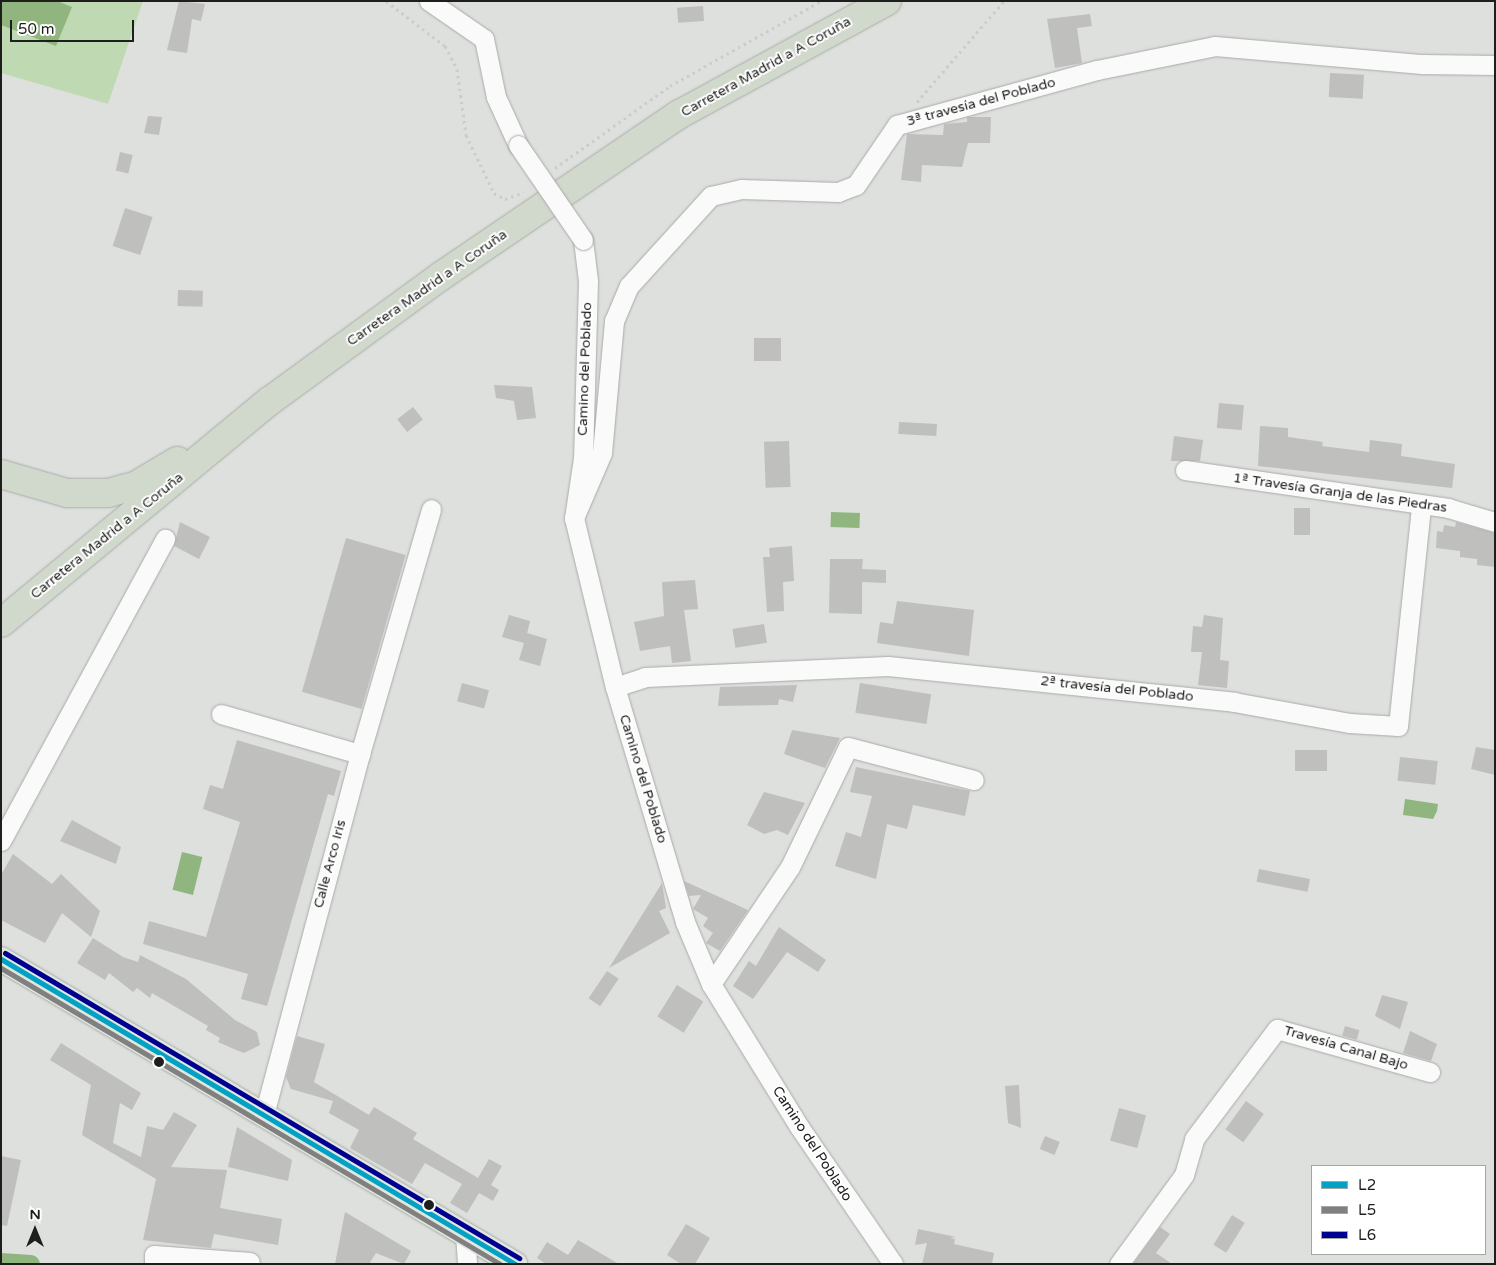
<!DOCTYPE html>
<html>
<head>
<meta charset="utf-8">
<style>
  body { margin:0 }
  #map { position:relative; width:1496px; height:1265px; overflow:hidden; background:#dde0dc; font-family:"Varela Round",sans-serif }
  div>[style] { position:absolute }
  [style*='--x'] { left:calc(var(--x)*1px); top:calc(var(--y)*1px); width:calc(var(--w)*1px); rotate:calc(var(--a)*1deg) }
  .green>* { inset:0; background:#bfdab2 }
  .water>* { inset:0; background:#91b57f; transform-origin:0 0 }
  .canal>* { height:18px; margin:-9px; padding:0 9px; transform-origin:9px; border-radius:9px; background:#91b57f }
  .building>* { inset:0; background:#bfbfbe; transform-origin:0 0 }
  .path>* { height:3px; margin-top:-1.5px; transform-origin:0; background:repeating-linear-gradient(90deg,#cbcccb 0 2.5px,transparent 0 6.5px) }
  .roads { filter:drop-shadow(0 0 1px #a9aba8) drop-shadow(0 0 1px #a9aba8) }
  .minor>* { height:19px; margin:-9.5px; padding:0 9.5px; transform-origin:9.5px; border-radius:9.5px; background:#fafafa }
  .major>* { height:24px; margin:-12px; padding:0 12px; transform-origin:12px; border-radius:12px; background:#e1e7df }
  .highway>* { height:28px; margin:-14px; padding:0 14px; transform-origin:14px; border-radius:14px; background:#d1d9cd }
  .bridges { filter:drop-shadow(0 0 1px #a9aba8) drop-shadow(0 0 1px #a9aba8) }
  .minor-bridge>* { height:19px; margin:-9.5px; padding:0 9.5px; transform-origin:9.5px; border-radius:9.5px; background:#fafafa }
  .bus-1>* { height:5px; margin:-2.5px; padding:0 2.5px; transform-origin:2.5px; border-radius:2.5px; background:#02a2c5 }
  .bus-2>* { height:5px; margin:-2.5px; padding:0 2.5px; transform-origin:2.5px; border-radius:2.5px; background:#808080 }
  .bus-3>* { height:5px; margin:-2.5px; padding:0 2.5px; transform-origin:2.5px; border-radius:2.5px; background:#000090 }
  .dots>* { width:14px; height:14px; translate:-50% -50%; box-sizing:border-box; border:2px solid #fff; border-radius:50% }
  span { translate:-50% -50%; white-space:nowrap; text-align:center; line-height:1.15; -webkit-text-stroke:4px #fff; paint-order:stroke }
  .street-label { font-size:14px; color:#1e1f1d }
  .frame { position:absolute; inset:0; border:2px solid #1e1f1d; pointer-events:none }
  .legend { position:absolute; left:1311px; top:1165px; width:175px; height:90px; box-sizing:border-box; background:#fff; border:1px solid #a5a5a5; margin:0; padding:6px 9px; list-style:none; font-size:15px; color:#1e1f1d }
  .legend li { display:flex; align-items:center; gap:10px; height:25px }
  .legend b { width:25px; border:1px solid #a5a5a5 }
  .north { position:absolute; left:10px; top:1205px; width:50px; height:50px; -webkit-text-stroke:4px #fff; paint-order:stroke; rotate:0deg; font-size:14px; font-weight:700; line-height:20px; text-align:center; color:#1e1f1d }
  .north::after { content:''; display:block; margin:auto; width:18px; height:22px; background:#1e1f1d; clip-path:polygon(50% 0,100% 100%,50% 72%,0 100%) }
  .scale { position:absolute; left:10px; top:20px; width:124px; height:22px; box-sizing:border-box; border:2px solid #1e1f1d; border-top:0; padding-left:6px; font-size:15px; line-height:18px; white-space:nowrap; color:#1e1f1d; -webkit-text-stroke:4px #fff; paint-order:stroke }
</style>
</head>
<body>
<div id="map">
  <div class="green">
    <div style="clip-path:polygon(1px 1px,143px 1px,108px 104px,1px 73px)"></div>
  </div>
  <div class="water">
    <div style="clip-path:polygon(1px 1px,57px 1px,72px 7px,56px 46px,1px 25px)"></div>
    <div style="left:831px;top:512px;width:29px;height:15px;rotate:2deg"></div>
    <div style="clip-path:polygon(1405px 799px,1438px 804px,1437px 811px,1433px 819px,1403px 815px)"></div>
    <div style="left:182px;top:852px;width:21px;height:39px;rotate:14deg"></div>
  </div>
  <div class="canal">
    <div style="--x:1;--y:1262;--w:30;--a:4"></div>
  </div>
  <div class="building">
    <div style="clip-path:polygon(179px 1px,205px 4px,201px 21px,192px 19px,187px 53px,167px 50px)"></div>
    <div style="left:703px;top:6px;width:15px;height:26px;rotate:86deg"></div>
    <div style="clip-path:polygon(1090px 14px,1092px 26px,1077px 28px,1082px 63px,1055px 68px,1047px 19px)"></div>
    <div style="left:1330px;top:73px;width:34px;height:24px;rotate:3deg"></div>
    <div style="clip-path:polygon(148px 116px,162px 117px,159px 135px,144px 133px)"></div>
    <div style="clip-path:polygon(967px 117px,991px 117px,990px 143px,968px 143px,962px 167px,922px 165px,921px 182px,901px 180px,907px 134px,943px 135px,944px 124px,967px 122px)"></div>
    <div style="left:120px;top:152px;width:13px;height:19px;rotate:13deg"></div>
    <div style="left:125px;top:208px;width:29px;height:40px;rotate:18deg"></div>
    <div style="left:178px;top:290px;width:25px;height:16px;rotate:2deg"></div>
    <div style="left:754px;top:338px;width:27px;height:23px"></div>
    <div style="clip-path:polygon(494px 385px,532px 387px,536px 418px,517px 420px,514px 401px,496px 398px)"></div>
    <div style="left:1219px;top:403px;width:25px;height:25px;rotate:5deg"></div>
    <div style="left:413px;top:407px;width:16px;height:20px;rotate:52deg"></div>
    <div style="left:899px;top:422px;width:38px;height:12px;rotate:3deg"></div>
    <div style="clip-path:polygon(1260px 426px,1288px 428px,1288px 437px,1323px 442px,1322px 446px,1369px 452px,1370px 440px,1402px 444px,1401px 456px,1455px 464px,1452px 488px,1258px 466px)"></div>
    <div style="clip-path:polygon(1174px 436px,1203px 440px,1200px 461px,1171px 461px)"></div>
    <div style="left:789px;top:441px;width:46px;height:25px;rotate:88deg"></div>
    <div style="left:1294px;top:508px;width:16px;height:27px"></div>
    <div style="clip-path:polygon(180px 522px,210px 537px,199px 559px,174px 546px)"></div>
    <div style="clip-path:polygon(1456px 522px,1495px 533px,1495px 567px,1477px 565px,1477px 559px,1460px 557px,1460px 551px,1436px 548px,1437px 531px,1443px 532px,1444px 525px,1455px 527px)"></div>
    <div style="left:346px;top:538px;width:62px;height:160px;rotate:16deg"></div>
    <div style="clip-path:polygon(792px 546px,794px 581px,783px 582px,784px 611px,767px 612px,763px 557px,770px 557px,769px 548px)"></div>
    <div style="clip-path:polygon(830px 559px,863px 559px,862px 569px,886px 570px,886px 583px,862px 582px,862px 614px,829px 613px)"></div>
    <div style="clip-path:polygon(695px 580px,698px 609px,684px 610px,691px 661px,672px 663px,670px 646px,640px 651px,634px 622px,664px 616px,662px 582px)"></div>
    <div style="clip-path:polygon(897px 601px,974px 610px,969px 656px,877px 643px,880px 622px,893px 624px)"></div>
    <div style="clip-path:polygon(509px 615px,530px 621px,526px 638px,527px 633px,547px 639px,540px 666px,519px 660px,524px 643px,502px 637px)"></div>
    <div style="clip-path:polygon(1204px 615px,1223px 618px,1220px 660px,1229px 661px,1227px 688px,1198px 685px,1202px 652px,1191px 652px,1193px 626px,1202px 627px)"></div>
    <div style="left:764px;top:624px;width:19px;height:32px;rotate:81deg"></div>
    <div style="left:462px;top:683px;width:28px;height:19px;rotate:15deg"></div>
    <div style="left:860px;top:683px;width:72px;height:30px;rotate:9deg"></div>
    <div style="clip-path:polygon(797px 685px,793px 702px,779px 699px,778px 705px,718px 706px,720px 687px)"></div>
    <div style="clip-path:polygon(792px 730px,840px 738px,825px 768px,784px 754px)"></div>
    <div style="clip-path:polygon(237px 740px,341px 771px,334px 796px,328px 794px,267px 1006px,241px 999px,248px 974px,143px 944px,149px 921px,206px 937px,240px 822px,203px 809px,210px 785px,223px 789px)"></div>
    <div style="clip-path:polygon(1476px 747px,1495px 750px,1495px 775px,1471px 769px)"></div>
    <div style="left:1295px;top:750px;width:32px;height:21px"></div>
    <div style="left:1400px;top:757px;width:38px;height:24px;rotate:6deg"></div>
    <div style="clip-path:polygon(856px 767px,970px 791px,965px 816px,913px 805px,907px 829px,887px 824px,876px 879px,835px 866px,846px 832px,861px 837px,872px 796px,850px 792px)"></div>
    <div style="clip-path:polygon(764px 792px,805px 803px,788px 835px,777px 830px,764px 834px,747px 825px)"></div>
    <div style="clip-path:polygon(72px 820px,121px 847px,116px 864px,60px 841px)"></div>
    <div style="clip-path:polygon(13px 854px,52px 884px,61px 874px,100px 911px,91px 937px,62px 913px,45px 943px,1px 920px,1px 875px)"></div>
    <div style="left:1259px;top:869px;width:52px;height:13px;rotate:11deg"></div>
    <div style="clip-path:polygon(684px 881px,748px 910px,720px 951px,706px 943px,713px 933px,703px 926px,708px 918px,693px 909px,701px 895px,689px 896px)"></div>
    <div style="clip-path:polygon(662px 883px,666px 908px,659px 911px,670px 933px,609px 968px)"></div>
    <div style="clip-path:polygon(779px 927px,826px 960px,818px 972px,787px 952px,753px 999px,733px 986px,749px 961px,756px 966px)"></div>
    <div style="clip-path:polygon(93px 938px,123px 957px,138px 962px,140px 955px,186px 979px,235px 1020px,257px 1032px,260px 1045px,244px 1053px,234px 1049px,218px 1042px,220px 1038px,206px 1030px,208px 1026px,152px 993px,150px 998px,137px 988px,133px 992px,109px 973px,105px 980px,77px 963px)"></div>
    <div style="left:607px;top:971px;width:14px;height:33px;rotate:34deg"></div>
    <div style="left:677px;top:985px;width:31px;height:37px;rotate:32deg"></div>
    <div style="clip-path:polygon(1382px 995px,1408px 1002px,1400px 1029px,1375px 1016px)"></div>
    <div style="left:1345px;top:1026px;width:15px;height:10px;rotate:16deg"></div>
    <div style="clip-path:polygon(1410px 1031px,1437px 1044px,1431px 1061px,1403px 1053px)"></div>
    <div style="clip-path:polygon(297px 1036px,325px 1044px,314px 1082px,369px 1115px,374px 1107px,417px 1133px,413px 1139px,478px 1178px,489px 1159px,502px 1166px,491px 1185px,499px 1190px,493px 1201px,479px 1193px,467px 1213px,450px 1203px,462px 1184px,425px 1163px,412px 1184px,350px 1148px,359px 1130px,329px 1113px,333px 1101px,291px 1089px,286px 1077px)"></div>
    <div style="clip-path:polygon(61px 1043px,141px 1093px,132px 1110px,120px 1103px,113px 1143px,141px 1157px,147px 1126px,163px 1130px,174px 1112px,197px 1125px,171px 1167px,227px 1170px,220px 1208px,282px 1219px,278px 1245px,214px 1234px,211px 1248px,143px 1240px,156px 1179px,82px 1135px,91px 1085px,50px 1060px)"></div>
    <div style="clip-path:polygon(1019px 1085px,1021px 1128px,1008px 1123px,1005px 1086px)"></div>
    <div style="left:1246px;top:1101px;width:22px;height:35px;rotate:36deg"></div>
    <div style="left:1119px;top:1108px;width:28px;height:34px;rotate:15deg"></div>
    <div style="clip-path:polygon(237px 1127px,292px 1160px,288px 1181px,228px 1167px)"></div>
    <div style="left:1045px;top:1136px;width:16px;height:14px;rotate:22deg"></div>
    <div style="clip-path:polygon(1px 1156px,21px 1160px,7px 1226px,1px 1225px)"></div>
    <div style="clip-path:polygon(345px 1212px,411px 1251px,404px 1264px,376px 1253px,369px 1264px,335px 1264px)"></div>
    <div style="left:1232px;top:1215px;width:15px;height:35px;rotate:32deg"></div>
    <div style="clip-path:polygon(686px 1224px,710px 1238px,695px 1264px,681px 1264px,667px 1255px)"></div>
    <div style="clip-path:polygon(1160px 1227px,1170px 1234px,1156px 1253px,1172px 1264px,1133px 1264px)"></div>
    <div style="clip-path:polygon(918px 1229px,956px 1237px,950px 1238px,955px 1239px,954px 1244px,994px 1253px,992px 1264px,922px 1264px,927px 1243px,915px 1245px)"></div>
    <div style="clip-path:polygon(578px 1240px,595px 1250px,619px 1264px,546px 1264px,537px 1258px,547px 1242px,568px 1255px)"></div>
  </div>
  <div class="path">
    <div style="--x:386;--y:1;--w:74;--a:37.3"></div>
    <div style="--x:445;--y:46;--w:26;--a:62"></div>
    <div style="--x:457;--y:69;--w:67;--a:82.2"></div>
    <div style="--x:466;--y:135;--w:64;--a:64.2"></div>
    <div style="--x:494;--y:193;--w:13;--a:29"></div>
    <div style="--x:505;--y:199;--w:20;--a:-20"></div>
    <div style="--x:917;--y:102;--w:133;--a:-49.3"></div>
    <div style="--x:555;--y:168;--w:141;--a:-35.5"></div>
    <div style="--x:670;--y:86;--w:173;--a:-29.4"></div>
  </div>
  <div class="roads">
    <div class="minor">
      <div style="--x:429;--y:1;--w:67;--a:34.6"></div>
      <div style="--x:484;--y:39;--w:59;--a:78.3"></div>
      <div style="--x:496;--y:97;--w:53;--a:65.4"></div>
      <div style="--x:583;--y:240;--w:41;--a:83"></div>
      <div style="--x:588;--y:281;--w:177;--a:91.6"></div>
      <div style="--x:583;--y:458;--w:61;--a:98.5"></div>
      <div style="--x:574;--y:518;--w:174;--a:76.4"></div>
      <div style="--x:615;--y:687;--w:245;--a:73.4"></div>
      <div style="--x:685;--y:922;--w:67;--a:67.2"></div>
      <div style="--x:711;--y:984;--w:169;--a:58.3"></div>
      <div style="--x:800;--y:1128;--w:165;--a:55.6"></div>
      <div style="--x:1185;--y:470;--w:266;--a:8.2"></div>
      <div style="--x:1448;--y:508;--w:49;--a:16.6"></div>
      <div style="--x:574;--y:518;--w:71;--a:-66.7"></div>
      <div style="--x:602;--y:453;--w:133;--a:-84.8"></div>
      <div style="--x:614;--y:321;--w:38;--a:-67"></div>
      <div style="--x:629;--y:286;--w:122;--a:-47.7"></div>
      <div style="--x:711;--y:196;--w:31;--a:-13"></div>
      <div style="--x:741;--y:189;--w:97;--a:1.8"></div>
      <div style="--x:838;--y:192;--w:19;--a:-21"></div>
      <div style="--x:856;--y:185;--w:73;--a:-55.7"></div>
      <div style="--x:897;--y:125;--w:207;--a:-15.4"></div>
      <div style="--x:1097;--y:70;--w:120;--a:-11.5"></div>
      <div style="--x:1215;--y:46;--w:208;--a:5"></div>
      <div style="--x:1422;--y:64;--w:73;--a:0.8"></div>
      <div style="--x:615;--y:687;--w:32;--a:-18"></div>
      <div style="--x:645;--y:677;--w:243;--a:-2.6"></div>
      <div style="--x:888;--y:666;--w:348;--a:5.9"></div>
      <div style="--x:1234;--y:702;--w:118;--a:10.3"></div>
      <div style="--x:1350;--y:723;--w:48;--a:3.6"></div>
      <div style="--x:1398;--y:726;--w:221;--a:-84"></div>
      <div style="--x:221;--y:714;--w:145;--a:16.1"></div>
      <div style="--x:360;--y:754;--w:374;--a:104.9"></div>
      <div style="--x:360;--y:754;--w:255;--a:-73.8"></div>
      <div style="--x:1;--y:841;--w:344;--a:-61.5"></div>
      <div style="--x:711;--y:984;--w:141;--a:-56"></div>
      <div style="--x:790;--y:867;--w:133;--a:-64.2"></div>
      <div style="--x:848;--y:747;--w:130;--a:14.7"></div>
      <div style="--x:465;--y:1234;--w:30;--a:86"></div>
      <div style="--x:154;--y:1264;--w:9;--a:-90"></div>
      <div style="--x:154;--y:1255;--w:96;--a:4.2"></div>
      <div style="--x:1119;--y:1264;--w:110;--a:-53.9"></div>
      <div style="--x:1184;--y:1175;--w:37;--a:-74"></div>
      <div style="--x:1194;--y:1139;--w:138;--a:-53"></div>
      <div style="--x:1277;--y:1029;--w:159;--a:15.7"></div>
    </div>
    <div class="major">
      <div style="--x:1;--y:959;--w:598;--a:30.68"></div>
    </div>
    <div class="highway">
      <div style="--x:1;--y:474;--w:69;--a:16.1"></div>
      <div style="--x:67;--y:493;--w:41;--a:0"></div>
      <div style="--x:108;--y:493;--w:28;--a:-15"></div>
      <div style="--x:135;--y:486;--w:49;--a:-30.8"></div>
      <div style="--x:1;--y:623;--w:350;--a:-39.6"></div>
      <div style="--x:271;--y:400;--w:210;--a:-36.1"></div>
      <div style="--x:441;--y:276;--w:287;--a:-34.2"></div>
      <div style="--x:678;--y:115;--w:238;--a:-28.6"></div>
    </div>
  </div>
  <div class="bridges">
    <div class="minor-bridge">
      <div style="--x:518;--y:145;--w:115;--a:55.6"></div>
    </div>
  </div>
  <div class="bus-1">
    <div style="--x:1;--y:959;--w:598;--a:30.68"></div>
  </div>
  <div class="bus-2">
    <div style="--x:1;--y:968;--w:580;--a:30.68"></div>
  </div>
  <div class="bus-3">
    <div style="--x:5;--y:953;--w:598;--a:30.68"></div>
  </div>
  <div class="dots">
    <div style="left:159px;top:1062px;background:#1e1f1d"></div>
    <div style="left:429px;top:1205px;background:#1e1f1d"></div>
  </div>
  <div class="street-label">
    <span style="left:766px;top:67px;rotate:-29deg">Carretera Madrid a A Coruña</span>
    <span style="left:981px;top:102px;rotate:-15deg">3ª travesía del Poblado</span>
    <span style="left:427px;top:288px;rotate:-35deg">Carretera Madrid a A Coruña</span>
    <span style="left:585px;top:369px;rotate:-88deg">Camino del Poblado</span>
    <span style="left:1340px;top:493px;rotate:8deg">1ª Travesía Granja de las Piedras</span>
    <span style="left:107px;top:536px;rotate:-39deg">Carretera Madrid a A Coruña</span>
    <span style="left:1117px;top:689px;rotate:6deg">2ª travesía del Poblado</span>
    <span style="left:643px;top:779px;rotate:73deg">Camino del Poblado</span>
    <span style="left:330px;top:864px;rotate:-75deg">Calle Arco Iris</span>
    <span style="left:1346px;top:1048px;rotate:16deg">Travesía Canal Bajo</span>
    <span style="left:812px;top:1144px;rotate:57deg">Camino del Poblado</span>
  </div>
  <div class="frame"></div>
  <ul class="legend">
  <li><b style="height:6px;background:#02a2c5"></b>L2</li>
  <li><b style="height:6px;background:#808080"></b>L5</li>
  <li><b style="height:6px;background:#000090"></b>L6</li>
  </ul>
  <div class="north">N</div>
  <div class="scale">50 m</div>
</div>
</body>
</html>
